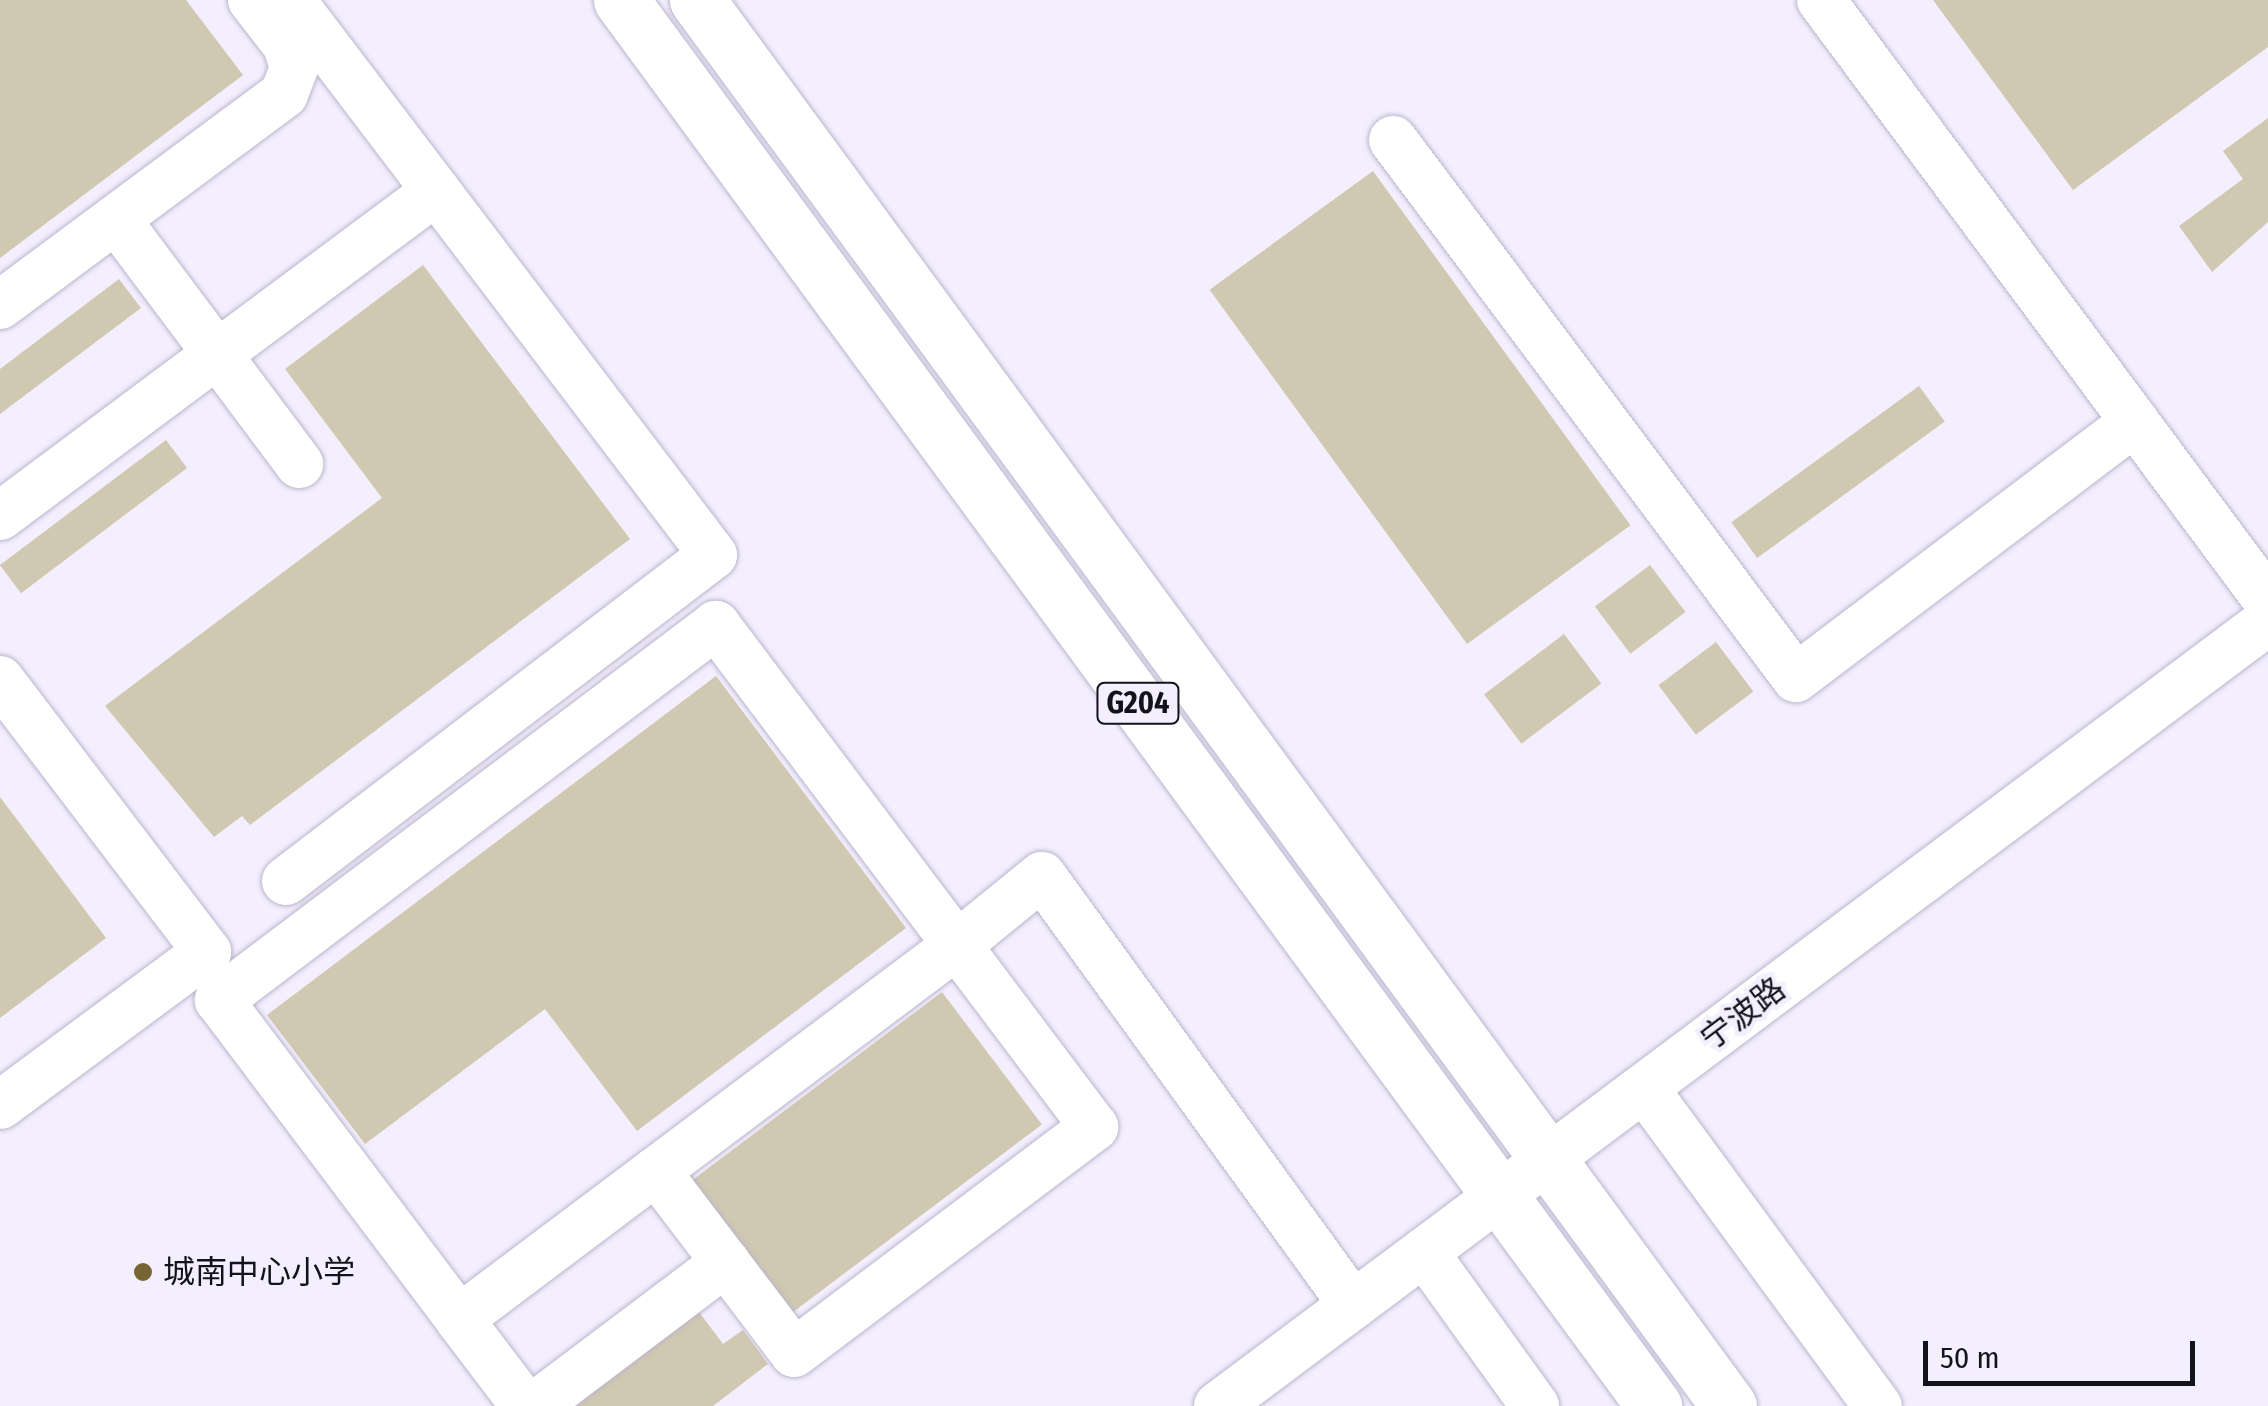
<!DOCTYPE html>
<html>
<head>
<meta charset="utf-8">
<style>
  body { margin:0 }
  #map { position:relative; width:2268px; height:1406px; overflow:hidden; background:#f3effe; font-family:"Fira Sans Condensed","Noto Sans SC",sans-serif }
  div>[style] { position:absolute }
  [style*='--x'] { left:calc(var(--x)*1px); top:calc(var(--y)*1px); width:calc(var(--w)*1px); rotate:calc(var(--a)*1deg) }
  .building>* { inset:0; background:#d0c8b0; transform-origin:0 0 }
  .roads { filter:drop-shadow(0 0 2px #bbb5cc) drop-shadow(0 0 2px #bbb5cc) }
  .minor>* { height:48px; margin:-24px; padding:0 24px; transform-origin:24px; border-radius:24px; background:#fff }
  .highway>* { height:55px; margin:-27.5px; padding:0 27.5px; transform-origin:27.5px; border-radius:27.5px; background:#fff }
  .dots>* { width:28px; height:28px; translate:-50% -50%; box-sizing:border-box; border:5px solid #f3effe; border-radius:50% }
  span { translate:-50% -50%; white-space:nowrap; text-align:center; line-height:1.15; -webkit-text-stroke:9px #f3effe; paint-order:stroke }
  .shield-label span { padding:2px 8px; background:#f3effe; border:2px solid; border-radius:8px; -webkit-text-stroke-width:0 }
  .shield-label { font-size:30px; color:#14121a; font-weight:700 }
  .street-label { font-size:32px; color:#14121a }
  .poi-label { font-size:32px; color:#14121a }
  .left { translate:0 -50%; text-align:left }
  .scale { position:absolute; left:1923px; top:1341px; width:272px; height:45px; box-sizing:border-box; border:5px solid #14121a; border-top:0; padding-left:12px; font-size:30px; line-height:35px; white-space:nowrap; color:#14121a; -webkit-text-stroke:8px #f3effe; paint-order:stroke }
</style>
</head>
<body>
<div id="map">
  <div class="building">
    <div style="clip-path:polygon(0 0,186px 0,243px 75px,0 258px)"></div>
    <div style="clip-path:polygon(1933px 0,2268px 0,2268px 47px,2073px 190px)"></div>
    <div style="clip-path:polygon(2268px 118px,2268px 222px,2212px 272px,2179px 226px,2243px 179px,2223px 151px)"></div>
    <div style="left:1373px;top:171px;width:438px;height:202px;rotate:54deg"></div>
    <div style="clip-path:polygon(423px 265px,630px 539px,250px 825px,242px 816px,214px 837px,105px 706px,382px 498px,285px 369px)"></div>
    <div style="clip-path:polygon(119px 279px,141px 308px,0 414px,0 369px)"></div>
    <div style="left:1919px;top:386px;width:44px;height:232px;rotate:54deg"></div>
    <div style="left:166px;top:440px;width:35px;height:208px;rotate:53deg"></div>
    <div style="left:1650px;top:565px;width:59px;height:69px;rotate:53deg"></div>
    <div style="left:1564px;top:634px;width:62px;height:100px;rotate:53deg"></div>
    <div style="left:1716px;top:642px;width:62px;height:72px;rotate:53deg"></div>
    <div style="clip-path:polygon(716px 676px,906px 928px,637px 1131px,545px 1009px,365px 1144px,267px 1015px)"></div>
    <div style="clip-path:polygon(0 797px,106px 938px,0 1018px)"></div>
    <div style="left:942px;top:992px;width:166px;height:324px;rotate:53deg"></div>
    <div style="clip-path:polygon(699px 1312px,723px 1344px,743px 1330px,768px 1364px,713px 1406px,575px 1406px)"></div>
  </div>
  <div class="roads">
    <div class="minor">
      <div style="--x:1821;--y:0;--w:749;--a:53.36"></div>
      <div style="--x:1393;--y:140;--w:672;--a:53.16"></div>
      <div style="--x:1796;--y:678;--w:425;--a:-37.1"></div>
      <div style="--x:116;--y:219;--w:306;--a:53.2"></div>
      <div style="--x:0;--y:305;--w:354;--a:-36.6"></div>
      <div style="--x:284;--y:94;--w:28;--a:-69"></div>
      <div style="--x:294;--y:68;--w:24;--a:-107"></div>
      <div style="--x:287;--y:45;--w:57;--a:-127.9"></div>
      <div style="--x:0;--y:516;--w:544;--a:-36.7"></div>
      <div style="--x:0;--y:680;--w:342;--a:52.7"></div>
      <div style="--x:207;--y:952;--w:257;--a:143.5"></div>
      <div style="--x:286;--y:881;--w:537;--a:-37.36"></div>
      <div style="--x:713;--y:555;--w:697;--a:-127.25"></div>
      <div style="--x:1644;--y:1088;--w:395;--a:53.7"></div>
      <div style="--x:656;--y:1171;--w:228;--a:52.8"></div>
      <div style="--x:794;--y:1353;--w:376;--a:-37"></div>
      <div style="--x:1094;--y:1127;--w:228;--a:-127"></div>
      <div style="--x:957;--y:945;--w:401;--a:-127"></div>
      <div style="--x:716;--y:625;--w:623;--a:142.96"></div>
      <div style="--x:219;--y:1000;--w:399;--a:53"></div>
      <div style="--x:459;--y:1319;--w:246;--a:-36.9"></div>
      <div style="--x:656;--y:1171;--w:376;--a:-36.9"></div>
      <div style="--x:957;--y:945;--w:109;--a:-39.1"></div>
      <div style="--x:1042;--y:876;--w:530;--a:54.06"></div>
      <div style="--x:1424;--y:1252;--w:190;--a:54.2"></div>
      <div style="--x:459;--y:1319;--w:109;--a:52.8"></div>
      <div style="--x:535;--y:1406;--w:239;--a:-37"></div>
      <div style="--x:1218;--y:1406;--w:1311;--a:-36.78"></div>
    </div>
    <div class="highway">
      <div style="--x:621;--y:0;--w:1745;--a:53.69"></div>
      <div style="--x:697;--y:0;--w:1744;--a:53.72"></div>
    </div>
  </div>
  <div class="dots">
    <div style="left:143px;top:1272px;background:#766633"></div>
  </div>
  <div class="shield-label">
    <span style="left:1138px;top:703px">G204</span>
  </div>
  <div class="street-label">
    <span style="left:1743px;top:1014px;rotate:-37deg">宁波路</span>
  </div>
  <div class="poi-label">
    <span class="left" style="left:163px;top:1272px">城南中心小学</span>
  </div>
  <div class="scale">50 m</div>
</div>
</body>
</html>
